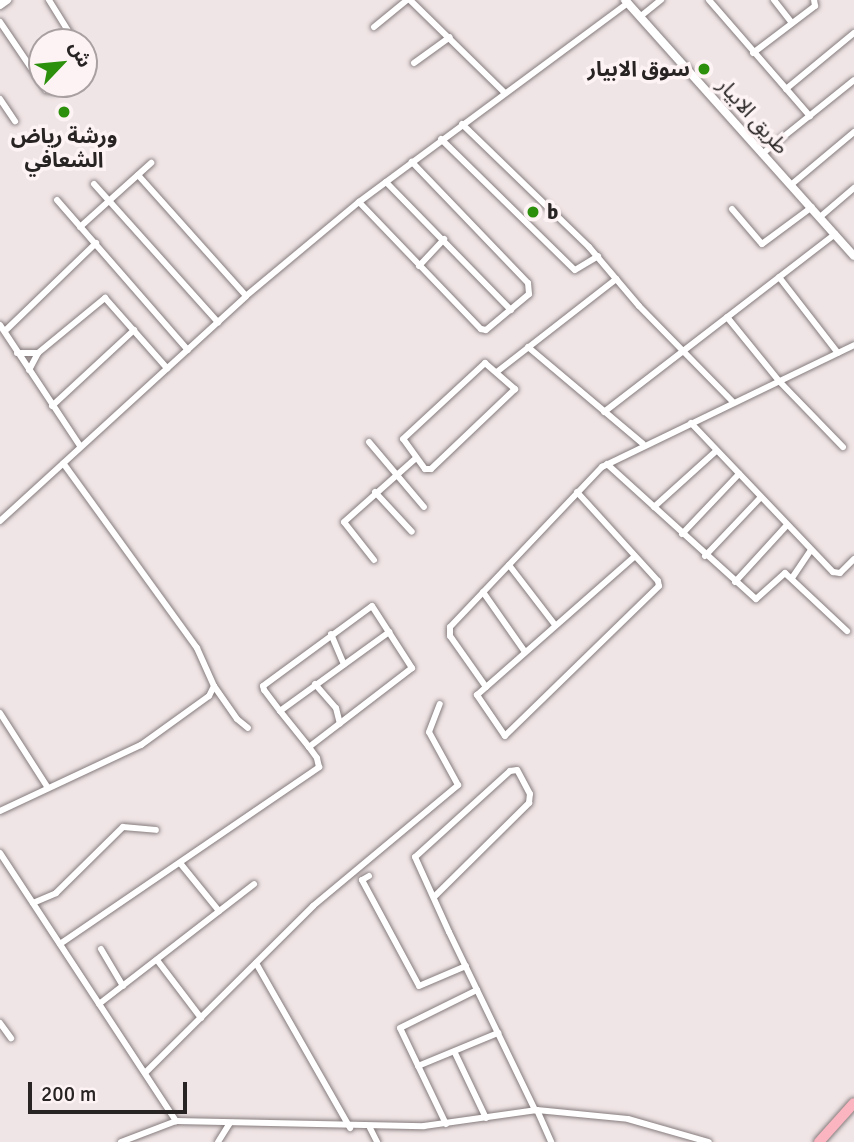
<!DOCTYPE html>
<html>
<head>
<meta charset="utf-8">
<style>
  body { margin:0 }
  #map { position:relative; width:854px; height:1142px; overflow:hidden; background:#f0e5e6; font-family:Signika,"Noto Sans Arabic",sans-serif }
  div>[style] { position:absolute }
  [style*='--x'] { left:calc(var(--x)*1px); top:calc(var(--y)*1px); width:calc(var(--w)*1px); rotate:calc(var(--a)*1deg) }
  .roads { filter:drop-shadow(0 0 2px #867c7d) drop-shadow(0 0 2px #867c7d) }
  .street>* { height:6px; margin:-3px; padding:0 3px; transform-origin:3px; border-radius:3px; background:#fff }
  .secondary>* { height:8px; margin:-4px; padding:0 4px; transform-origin:4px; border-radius:4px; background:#fff }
  .primary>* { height:10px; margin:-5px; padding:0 5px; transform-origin:5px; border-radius:5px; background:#fbb5c0 }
  .dots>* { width:19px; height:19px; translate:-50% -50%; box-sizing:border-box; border:4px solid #fdf3f4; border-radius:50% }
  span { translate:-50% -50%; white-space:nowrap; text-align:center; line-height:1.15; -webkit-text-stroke:7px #fdf3f4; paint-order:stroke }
  .poi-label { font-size:21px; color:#282424; font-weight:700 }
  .right { translate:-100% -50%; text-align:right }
  .left { translate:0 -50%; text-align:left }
  .street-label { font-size:21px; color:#282424 }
  .north { position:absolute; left:28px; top:28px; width:70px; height:70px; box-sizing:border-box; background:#fdf3f4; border:2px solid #a8a0a1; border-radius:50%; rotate:64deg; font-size:19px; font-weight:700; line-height:28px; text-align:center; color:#282424 }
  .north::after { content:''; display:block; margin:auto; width:24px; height:32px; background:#2d900c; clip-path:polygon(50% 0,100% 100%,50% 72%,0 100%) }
  .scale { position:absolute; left:28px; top:1082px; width:159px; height:32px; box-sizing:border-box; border:4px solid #282424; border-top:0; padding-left:9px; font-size:21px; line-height:24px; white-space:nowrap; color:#282424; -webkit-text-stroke:5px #fdf3f4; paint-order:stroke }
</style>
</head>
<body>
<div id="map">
  <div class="roads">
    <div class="street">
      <div style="--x:49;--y:0;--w:49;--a:58.2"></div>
      <div style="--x:410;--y:0;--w:133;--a:44.4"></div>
      <div style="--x:709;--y:0;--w:154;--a:49"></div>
      <div style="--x:774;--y:0;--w:29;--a:52"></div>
      <div style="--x:641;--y:16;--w:26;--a:-39"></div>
      <div style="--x:0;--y:22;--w:82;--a:55.9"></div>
      <div style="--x:46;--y:90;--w:10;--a:6"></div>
      <div style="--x:56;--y:91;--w:11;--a:-38"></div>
      <div style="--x:374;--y:27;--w:43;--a:-39.3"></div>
      <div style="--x:753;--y:53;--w:78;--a:-37.2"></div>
      <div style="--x:815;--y:6;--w:6;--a:-99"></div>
      <div style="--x:84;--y:56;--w:13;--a:90"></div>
      <div style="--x:414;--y:63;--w:44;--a:-35.8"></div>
      <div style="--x:786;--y:89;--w:88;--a:-39.5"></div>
      <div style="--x:0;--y:99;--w:27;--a:56"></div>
      <div style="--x:462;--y:124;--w:177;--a:44.1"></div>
      <div style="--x:589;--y:247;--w:77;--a:49.7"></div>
      <div style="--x:639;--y:306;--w:134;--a:45.6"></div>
      <div style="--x:441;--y:139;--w:187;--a:44.4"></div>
      <div style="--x:575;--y:270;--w:27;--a:-31"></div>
      <div style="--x:762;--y:154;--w:118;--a:-38.8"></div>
      <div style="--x:138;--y:175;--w:162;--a:48.2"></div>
      <div style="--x:386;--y:182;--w:179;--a:45.7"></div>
      <div style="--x:94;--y:184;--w:186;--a:48.1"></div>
      <div style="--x:792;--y:184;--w:81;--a:-40"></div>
      <div style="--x:57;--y:200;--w:199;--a:48.9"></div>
      <div style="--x:359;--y:202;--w:176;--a:46.2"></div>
      <div style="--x:481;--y:329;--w:5;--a:11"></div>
      <div style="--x:486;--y:330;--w:56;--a:-39.9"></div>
      <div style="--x:529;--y:294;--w:11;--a:-95"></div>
      <div style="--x:528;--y:283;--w:168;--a:-133.8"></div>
      <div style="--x:732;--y:209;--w:46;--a:49.4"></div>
      <div style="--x:762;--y:244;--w:62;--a:-36.5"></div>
      <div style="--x:820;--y:217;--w:45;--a:-40.5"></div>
      <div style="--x:80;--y:227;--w:96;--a:-42"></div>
      <div style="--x:419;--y:266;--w:37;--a:-47"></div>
      <div style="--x:779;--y:277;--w:96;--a:52.2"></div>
      <div style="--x:727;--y:317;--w:82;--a:50.9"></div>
      <div style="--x:779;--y:381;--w:92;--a:45.9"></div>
      <div style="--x:0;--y:325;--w:145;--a:56.5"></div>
      <div style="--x:7;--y:329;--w:124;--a:-44"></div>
      <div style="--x:528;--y:347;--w:150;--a:40.1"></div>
      <div style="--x:17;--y:353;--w:21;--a:0"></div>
      <div style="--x:485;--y:363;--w:40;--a:41"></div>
      <div style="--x:515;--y:389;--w:116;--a:136.4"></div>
      <div style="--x:431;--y:469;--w:6;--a:180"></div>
      <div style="--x:425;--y:469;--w:37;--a:-126"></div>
      <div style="--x:403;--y:439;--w:112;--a:-42.8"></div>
      <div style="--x:29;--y:370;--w:19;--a:-62"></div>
      <div style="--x:38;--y:353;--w:87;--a:-39.4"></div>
      <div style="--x:105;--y:298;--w:94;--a:48.5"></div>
      <div style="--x:498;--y:371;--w:150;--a:-37.9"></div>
      <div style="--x:52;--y:406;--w:112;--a:-42.8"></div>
      <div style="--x:604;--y:412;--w:292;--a:-37.6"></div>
      <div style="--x:691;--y:423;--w:206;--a:46.4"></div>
      <div style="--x:833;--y:572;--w:7;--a:8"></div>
      <div style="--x:840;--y:573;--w:20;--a:-45"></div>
      <div style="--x:369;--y:442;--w:85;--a:49.8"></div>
      <div style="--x:607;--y:464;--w:201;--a:42.2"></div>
      <div style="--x:756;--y:599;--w:39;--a:-42"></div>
      <div style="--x:785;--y:573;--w:85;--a:43.1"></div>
      <div style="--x:375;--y:492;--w:54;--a:47.2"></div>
      <div style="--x:577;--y:492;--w:120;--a:47.7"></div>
      <div style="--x:658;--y:581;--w:5;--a:79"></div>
      <div style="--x:659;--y:586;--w:215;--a:135.8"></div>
      <div style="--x:505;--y:736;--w:50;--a:-124.3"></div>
      <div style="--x:477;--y:695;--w:209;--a:-41.3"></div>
      <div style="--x:654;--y:507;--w:84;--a:-42.1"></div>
      <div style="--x:0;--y:521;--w:333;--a:-42.4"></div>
      <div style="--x:246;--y:296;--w:147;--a:-39.8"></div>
      <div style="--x:359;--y:202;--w:335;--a:-36.5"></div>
      <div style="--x:682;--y:534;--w:83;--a:-46.5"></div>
      <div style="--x:705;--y:556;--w:81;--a:-46.5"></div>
      <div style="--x:374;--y:560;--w:48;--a:-128.3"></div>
      <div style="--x:344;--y:522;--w:96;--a:-41.6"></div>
      <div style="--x:509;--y:565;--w:76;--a:52.5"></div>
      <div style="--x:792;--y:578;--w:34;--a:-56"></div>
      <div style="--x:735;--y:582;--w:77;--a:-47.6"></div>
      <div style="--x:483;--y:592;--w:73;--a:55"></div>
      <div style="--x:331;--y:634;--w:33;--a:67"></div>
      <div style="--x:315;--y:684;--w:32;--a:49"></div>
      <div style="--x:336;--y:708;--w:16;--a:76"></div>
      <div style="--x:214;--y:686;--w:40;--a:55.1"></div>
      <div style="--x:237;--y:719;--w:14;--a:39"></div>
      <div style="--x:486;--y:687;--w:62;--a:-125.2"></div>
      <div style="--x:450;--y:636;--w:9;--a:-90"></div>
      <div style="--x:450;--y:627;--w:221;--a:-46.5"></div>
      <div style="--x:602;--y:467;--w:280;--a:-25.8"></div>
      <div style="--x:280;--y:711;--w:135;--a:-35.9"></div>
      <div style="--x:0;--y:713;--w:89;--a:57.4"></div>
      <div style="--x:0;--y:811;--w:156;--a:-25.1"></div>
      <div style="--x:141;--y:745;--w:84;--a:-35.8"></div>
      <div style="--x:209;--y:696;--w:11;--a:-63"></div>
      <div style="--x:214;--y:686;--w:42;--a:-114.1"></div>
      <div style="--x:197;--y:648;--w:228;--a:-125.9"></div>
      <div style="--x:0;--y:853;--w:321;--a:56.7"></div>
      <div style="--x:180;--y:863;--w:62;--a:50.9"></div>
      <div style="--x:369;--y:876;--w:8;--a:150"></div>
      <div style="--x:362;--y:880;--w:120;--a:61.7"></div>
      <div style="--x:419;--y:986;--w:51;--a:-23.1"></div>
      <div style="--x:434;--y:897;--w:134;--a:-44.7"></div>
      <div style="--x:529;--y:803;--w:9;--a:-84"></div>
      <div style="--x:530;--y:794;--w:27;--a:-118"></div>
      <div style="--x:517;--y:770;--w:7;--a:172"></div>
      <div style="--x:510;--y:771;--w:128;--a:137.8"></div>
      <div style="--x:415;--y:857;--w:82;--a:65.6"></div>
      <div style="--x:449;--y:932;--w:198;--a:64.2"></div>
      <div style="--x:33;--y:903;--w:25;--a:-23"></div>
      <div style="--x:56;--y:893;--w:94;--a:-44.6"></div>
      <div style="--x:123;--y:827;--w:33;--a:5"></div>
      <div style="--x:60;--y:944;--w:314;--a:-34.3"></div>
      <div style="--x:319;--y:767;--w:9;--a:-103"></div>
      <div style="--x:317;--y:758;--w:14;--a:-126"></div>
      <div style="--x:309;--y:747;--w:46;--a:-128.9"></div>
      <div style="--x:280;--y:711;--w:26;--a:-127"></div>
      <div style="--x:264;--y:690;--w:4;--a:-104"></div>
      <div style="--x:263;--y:686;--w:135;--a:-36.3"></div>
      <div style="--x:372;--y:606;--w:74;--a:57.2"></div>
      <div style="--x:412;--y:668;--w:130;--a:142.5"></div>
      <div style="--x:101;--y:949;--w:43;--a:59.3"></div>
      <div style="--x:157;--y:960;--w:73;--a:52.8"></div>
      <div style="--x:256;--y:963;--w:190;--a:60.3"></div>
      <div style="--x:99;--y:1004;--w:196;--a:-37.7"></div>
      <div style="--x:0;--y:1023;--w:19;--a:54"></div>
      <div style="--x:455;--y:1053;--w:72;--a:64.5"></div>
      <div style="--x:418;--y:1066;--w:87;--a:-22.4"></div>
      <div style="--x:145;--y:1073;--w:237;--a:-44.8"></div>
      <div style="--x:313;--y:906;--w:189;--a:-39.8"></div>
      <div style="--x:458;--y:785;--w:60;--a:-118.7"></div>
      <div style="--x:429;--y:732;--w:30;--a:-69"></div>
      <div style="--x:537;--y:1110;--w:35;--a:66"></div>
      <div style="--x:446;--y:1124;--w:106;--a:-115.6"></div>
      <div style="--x:400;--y:1028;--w:86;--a:-26.3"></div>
      <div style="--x:370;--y:1128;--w:16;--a:63"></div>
      <div style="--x:121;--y:1142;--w:59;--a:-20.9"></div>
      <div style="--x:176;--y:1121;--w:248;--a:1.2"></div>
      <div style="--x:424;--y:1126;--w:114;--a:-8.1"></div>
      <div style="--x:537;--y:1110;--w:91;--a:5.6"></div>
      <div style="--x:628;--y:1119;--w:84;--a:15.9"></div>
      <div style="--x:218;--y:1142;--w:22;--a:-58"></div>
    </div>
    <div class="secondary">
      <div style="--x:625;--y:0;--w:343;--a:48.2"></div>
      <div style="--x:0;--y:5;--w:9;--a:-36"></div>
    </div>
    <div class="primary">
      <div style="--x:819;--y:1142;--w:52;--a:-48.1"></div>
    </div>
  </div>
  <div class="dots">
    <div style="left:704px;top:69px;background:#2d900c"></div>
    <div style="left:64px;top:112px;background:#2d900c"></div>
    <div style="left:533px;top:212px;background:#2d900c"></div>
  </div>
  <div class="poi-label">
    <span class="right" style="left:690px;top:69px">سوق الابيار</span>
    <span style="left:64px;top:148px">ورشة رياض<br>الشعافي</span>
    <span class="left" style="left:547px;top:212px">b</span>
  </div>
  <div class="street-label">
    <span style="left:753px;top:116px;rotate:48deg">طريق الابيار</span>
  </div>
  <div class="north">ش</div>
  <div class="scale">200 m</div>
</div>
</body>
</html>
